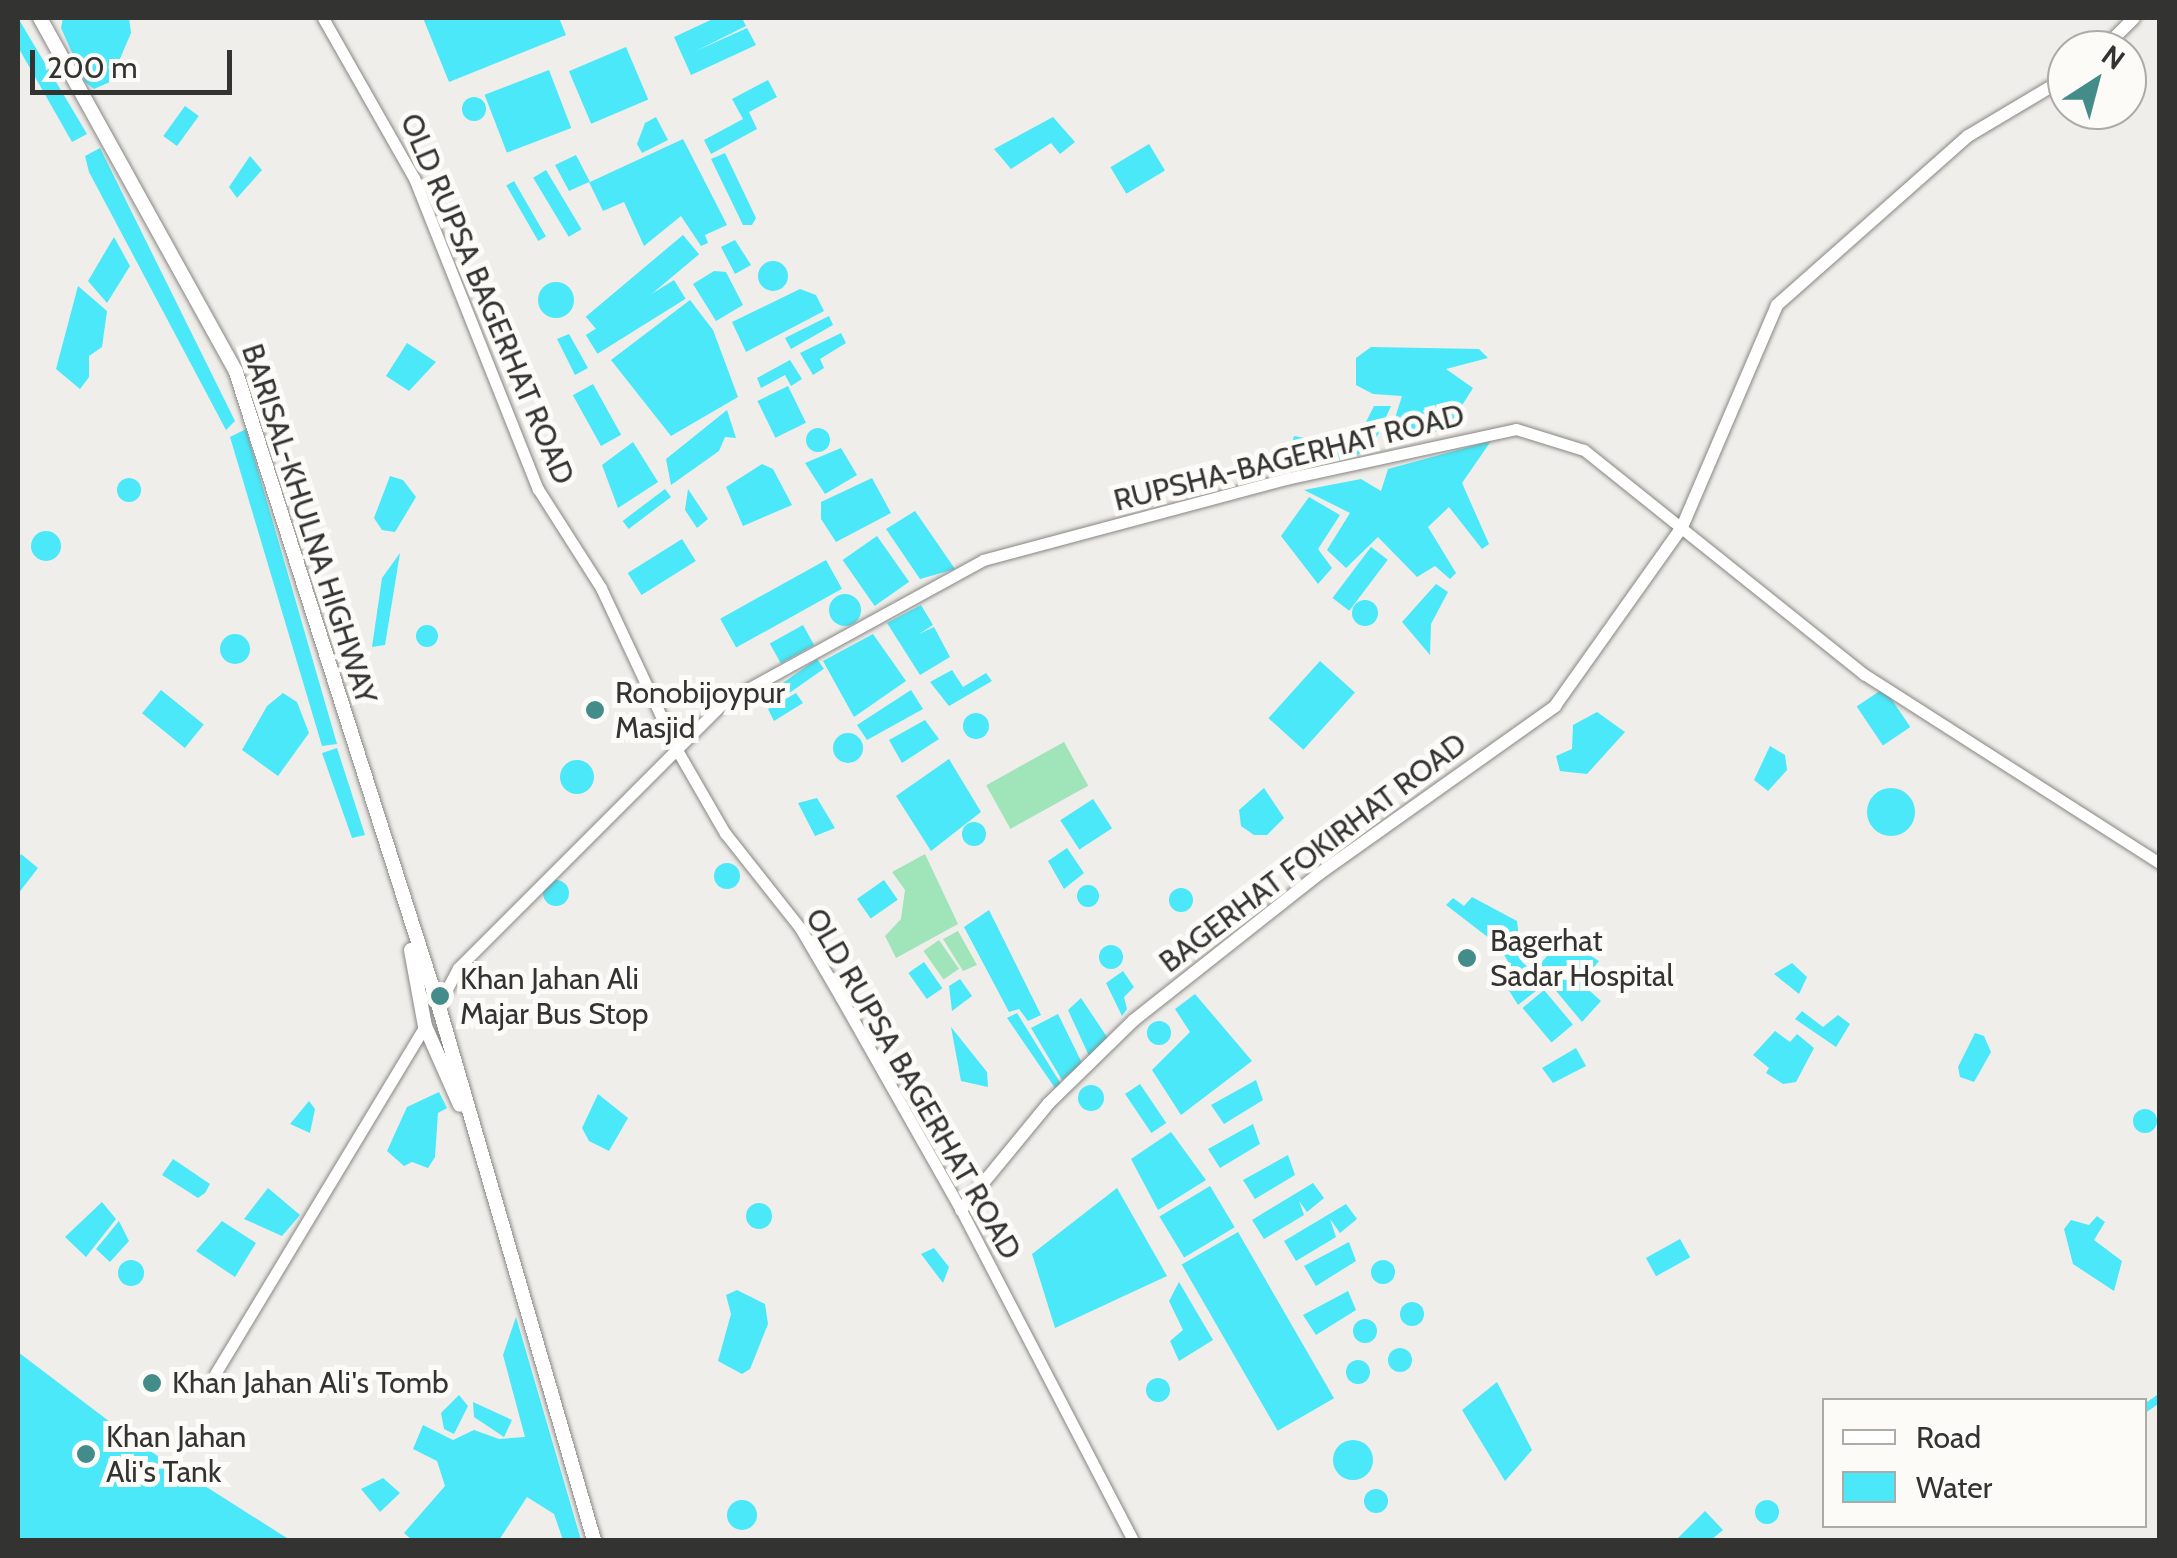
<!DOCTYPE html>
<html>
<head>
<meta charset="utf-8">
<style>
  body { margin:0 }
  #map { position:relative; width:2177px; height:1558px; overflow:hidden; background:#f0eeeb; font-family:Cabin,sans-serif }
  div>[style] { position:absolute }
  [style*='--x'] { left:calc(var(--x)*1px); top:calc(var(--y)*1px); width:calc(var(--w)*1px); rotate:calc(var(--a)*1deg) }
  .green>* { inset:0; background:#a0e4ba; transform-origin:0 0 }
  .water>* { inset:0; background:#4ae8f8; transform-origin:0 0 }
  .round { border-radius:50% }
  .canal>* { height:8px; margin:-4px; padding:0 4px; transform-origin:4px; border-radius:4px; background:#4ae8f8 }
  .roads { filter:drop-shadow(0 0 2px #878683) drop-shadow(0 0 2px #878683) }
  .secondary>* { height:11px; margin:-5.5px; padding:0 5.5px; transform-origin:5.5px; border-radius:5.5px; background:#fff }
  .primary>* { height:12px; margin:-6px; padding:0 6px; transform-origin:6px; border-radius:6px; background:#fff }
  .highway>* { height:14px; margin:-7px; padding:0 7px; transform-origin:7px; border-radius:7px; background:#fff }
  .dots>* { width:28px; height:28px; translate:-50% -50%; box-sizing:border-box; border:5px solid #fdfbf8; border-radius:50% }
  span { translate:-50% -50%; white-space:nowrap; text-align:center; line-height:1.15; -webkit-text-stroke:10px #fdfbf8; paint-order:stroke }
  .street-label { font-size:30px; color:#333331 }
  .poi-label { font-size:30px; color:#333331 }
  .left { translate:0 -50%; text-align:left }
  .frame { position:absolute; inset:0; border:20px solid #333331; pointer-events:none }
  .legend { position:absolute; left:1822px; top:1398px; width:325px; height:130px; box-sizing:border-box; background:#fdfbf8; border:2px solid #acaba8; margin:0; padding:12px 18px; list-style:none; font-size:30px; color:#333331 }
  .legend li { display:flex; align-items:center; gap:20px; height:50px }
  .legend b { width:50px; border:2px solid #acaba8 }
  .north { position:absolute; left:2047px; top:30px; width:100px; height:100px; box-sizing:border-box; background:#fdfbf8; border:2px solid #acaba8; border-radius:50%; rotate:36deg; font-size:28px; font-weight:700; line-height:40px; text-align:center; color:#333331 }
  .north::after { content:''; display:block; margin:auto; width:35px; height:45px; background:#448c89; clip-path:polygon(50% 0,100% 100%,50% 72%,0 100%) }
  .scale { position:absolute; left:30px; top:50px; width:202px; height:45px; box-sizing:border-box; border:5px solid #333331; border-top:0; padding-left:12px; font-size:30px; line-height:35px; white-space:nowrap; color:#333331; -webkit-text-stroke:8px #fdfbf8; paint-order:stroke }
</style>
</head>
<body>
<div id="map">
  <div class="green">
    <div style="left:1064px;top:742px;width:50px;height:89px;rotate:61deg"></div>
    <div style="clip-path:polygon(925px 854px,958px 924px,896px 958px,885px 936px,901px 919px,905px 890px,892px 872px)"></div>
    <div style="clip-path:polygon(958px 931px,977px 965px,963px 971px,943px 939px)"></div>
    <div style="left:939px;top:940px;width:35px;height:19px;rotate:55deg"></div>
  </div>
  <div class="water">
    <div style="clip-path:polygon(18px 18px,87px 134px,72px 142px,18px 47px)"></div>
    <div style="clip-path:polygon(63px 18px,129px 18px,131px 33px,110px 82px,94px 89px,85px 82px,61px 28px)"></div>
    <div style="clip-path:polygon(423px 18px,559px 18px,566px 35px,449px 82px)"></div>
    <div style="clip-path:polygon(715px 18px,742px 18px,746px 26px,696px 51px,747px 28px,756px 45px,691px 75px,674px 37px)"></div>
    <div style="left:626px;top:47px;width:57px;height:62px;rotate:67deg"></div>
    <div style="left:549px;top:70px;width:62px;height:69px;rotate:69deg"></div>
    <div style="clip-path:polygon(768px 80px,777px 97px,749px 112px,757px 129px,711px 154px,704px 140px,743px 119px,732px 99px)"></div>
    <div class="round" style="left:462px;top:97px;width:24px;height:24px"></div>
    <div style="left:185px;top:106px;width:17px;height:37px;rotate:36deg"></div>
    <div style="clip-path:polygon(656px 117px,668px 140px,642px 153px,637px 144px,645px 123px)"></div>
    <div style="clip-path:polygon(1053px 117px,1075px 142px,1060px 154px,1051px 143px,1011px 169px,994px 149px)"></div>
    <div style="clip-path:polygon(683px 139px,727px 225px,705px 235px,708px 243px,701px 246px,681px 216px,644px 246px,624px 202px,603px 211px,589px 182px,569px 191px,555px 165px,576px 155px,590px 182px)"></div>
    <div style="left:1149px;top:144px;width:31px;height:45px;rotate:59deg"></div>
    <div style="clip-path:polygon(100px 148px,235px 421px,226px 430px,89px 172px,85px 156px)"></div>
    <div style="clip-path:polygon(725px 153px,756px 218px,752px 225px,743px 225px,711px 159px)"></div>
    <div style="clip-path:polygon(250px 156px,262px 170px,237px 198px,229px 187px)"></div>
    <div style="left:546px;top:170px;width:69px;height:15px;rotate:59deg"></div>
    <div style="left:514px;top:181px;width:64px;height:9px;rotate:60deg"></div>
    <div style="left:683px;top:235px;width:25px;height:127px;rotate:50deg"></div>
    <div style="clip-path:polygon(114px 237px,130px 266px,107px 303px,88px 281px)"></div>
    <div style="clip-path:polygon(735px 240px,751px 265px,735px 274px,721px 247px)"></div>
    <div class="round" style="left:758px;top:261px;width:30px;height:30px"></div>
    <div style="clip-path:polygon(714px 271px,726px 272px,743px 305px,716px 321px,693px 284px)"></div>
    <div style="left:674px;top:280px;width:22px;height:104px;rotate:58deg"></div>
    <div class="round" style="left:538px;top:282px;width:36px;height:36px"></div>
    <div style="clip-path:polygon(78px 286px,107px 311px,102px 347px,89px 356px,89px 377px,80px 389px,56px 369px)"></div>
    <div style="clip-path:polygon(800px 289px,816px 295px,824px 311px,746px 352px,732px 322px)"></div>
    <div style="clip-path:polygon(690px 300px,713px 330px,738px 397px,671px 436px,611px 360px)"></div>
    <div style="clip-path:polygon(829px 316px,833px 325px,791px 349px,785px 338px)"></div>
    <div style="clip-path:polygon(841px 333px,846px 343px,820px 359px,824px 368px,813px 375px,800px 353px)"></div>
    <div style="clip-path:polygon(569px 334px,588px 368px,575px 375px,557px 339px)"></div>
    <div style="clip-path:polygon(407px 343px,436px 362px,409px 391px,386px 376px)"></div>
    <div style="clip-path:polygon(1371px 347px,1479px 349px,1488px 358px,1446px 369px,1473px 388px,1447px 429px,1395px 443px,1389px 437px,1402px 396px,1373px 394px,1356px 385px,1356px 358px)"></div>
    <div style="clip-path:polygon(790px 360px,802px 379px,791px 386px,785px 375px,761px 388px,757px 378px)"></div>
    <div style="left:593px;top:384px;width:58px;height:23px;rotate:61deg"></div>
    <div style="left:788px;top:386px;width:41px;height:34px;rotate:64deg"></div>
    <div style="clip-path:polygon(1374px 406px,1391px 406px,1376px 439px,1360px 434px)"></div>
    <div style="clip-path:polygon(727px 410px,736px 438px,725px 437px,719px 451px,671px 485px,666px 459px)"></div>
    <div class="round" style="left:806px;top:428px;width:24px;height:24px"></div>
    <div style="clip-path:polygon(246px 429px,337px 744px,322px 746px,230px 437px)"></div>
    <div style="clip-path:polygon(1294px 436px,1372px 450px,1340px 460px,1291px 447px)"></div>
    <div style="clip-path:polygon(1491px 441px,1462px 483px,1489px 544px,1482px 549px,1449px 507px,1428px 527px,1456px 573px,1450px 579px,1435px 566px,1417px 577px,1378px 537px,1346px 568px,1327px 550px,1350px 513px,1304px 490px,1361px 479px,1381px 491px,1388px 469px)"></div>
    <div style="clip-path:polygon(633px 442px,658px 482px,618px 508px,602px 465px)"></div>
    <div style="clip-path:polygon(841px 448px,857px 475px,825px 494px,805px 463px)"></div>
    <div style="clip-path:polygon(762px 464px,773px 469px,792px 505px,743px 526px,726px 487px)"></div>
    <div style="clip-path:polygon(390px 476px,403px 480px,416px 497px,395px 532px,382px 530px,374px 518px)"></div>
    <div class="round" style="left:117px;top:478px;width:24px;height:24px"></div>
    <div style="clip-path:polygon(872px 478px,891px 513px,836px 542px,821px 519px,821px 502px)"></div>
    <div style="left:665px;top:489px;width:10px;height:53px;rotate:53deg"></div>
    <div style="clip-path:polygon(688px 489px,708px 519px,697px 528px,685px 510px)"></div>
    <div style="clip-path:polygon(1309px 497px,1340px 515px,1318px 549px,1332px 568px,1318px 584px,1281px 536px)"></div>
    <div style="clip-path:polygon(915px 511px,955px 569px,920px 579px,886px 529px)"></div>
    <div class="round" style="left:31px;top:531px;width:30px;height:30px"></div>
    <div style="left:877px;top:536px;width:56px;height:42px;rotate:55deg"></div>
    <div style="left:682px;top:539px;width:26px;height:64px;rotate:58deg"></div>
    <div style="left:1371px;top:547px;width:21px;height:64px;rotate:37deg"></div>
    <div style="clip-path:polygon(400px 553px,385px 645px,372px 647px,382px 578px)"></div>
    <div style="left:826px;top:560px;width:33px;height:121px;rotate:61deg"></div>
    <div style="clip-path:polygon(1436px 584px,1448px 592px,1431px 624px,1430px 655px,1402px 622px)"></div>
    <div class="round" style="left:829px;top:594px;width:32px;height:32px"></div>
    <div class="round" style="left:1352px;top:600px;width:26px;height:26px"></div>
    <div style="clip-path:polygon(921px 605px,933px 625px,919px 634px,934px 627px,950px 657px,920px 675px,887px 623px)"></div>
    <div class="round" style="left:416px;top:625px;width:22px;height:22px"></div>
    <div style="left:803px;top:625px;width:23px;height:38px;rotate:61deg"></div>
    <div class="round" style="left:220px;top:634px;width:30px;height:30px"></div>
    <div style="clip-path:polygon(873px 634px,906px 681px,854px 717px,823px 661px)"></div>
    <div style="left:817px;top:659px;width:12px;height:67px;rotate:55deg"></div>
    <div style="left:1320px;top:661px;width:47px;height:77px;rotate:42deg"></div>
    <div style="clip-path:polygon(952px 670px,963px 687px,986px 673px,992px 681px,949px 706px,930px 682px)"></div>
    <div style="left:1884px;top:688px;width:47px;height:33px;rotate:56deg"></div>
    <div style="left:161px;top:690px;width:55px;height:30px;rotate:39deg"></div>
    <div style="clip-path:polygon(911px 690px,923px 709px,867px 740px,857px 725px)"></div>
    <div style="clip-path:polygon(283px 693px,297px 702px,309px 733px,278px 776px,242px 750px,267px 706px)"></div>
    <div style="clip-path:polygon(796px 693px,803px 703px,774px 721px,768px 709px)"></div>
    <div style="clip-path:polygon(1597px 712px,1625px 732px,1587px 774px,1560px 771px,1556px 756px,1572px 749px,1573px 725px)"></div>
    <div class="round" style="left:963px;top:713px;width:26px;height:26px"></div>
    <div style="clip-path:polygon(925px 720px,939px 739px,902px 763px,889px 740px)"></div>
    <div class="round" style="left:833px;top:733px;width:30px;height:30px"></div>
    <div style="clip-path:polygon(1770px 746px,1785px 755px,1787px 770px,1768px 791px,1754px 780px)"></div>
    <div style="clip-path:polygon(337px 748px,365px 835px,352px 838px,322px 753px)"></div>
    <div style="clip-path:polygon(949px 759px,981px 812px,931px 851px,896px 796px)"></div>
    <div class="round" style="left:560px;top:760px;width:34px;height:34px"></div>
    <div class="round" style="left:1867px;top:788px;width:48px;height:48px"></div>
    <div style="clip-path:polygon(1264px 788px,1284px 818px,1267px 835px,1254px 835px,1241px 826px,1239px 810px)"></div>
    <div style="clip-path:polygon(817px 798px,835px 828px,815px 836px,798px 803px)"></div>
    <div style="left:1093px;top:799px;width:35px;height:39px;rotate:57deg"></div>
    <div class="round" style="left:962px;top:822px;width:24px;height:24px"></div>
    <div style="clip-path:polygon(1067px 848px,1084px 873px,1064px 889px,1048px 861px)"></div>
    <div style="clip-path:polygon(21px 854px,38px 868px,18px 894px,18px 859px)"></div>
    <div class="round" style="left:714px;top:863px;width:26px;height:26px"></div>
    <div class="round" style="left:543px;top:880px;width:26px;height:26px"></div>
    <div style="left:884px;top:880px;width:24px;height:33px;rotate:55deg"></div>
    <div class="round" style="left:1077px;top:885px;width:22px;height:22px"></div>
    <div class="round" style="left:1169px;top:888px;width:24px;height:24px"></div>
    <div style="clip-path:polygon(1472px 897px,1517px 921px,1522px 962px,1546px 983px,1518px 1005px,1503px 981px,1515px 973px,1498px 945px,1446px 905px,1453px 898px,1464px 906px)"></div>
    <div style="clip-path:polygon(989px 910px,1041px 1015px,1028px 1021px,1019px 1009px,1009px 1012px,964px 927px)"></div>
    <div class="round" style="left:1189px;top:922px;width:24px;height:24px"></div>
    <div style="clip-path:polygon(1562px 938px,1599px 961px,1581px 983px,1601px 1001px,1582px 1022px,1537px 968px)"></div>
    <div class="round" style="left:1099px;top:945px;width:24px;height:24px"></div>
    <div style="left:924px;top:962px;width:32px;height:19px;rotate:55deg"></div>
    <div style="clip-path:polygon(1792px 963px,1807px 977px,1799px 994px,1774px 974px)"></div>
    <div style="clip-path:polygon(1123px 971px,1134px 987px,1124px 997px,1127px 1009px,1122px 1016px,1106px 983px)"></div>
    <div style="clip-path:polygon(960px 979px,972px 996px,952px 1011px,949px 986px)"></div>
    <div style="left:1544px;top:990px;width:45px;height:28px;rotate:50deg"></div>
    <div style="clip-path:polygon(1195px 994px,1252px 1061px,1181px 1115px,1152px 1070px,1190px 1032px,1175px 1009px)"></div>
    <div style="clip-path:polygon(1081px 998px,1109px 1040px,1090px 1058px,1068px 1010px)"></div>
    <div style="clip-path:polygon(1802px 1011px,1823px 1027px,1838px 1015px,1850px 1024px,1836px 1047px,1795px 1019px)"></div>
    <div style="clip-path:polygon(1017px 1013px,1061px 1084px,1055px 1088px,1007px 1018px)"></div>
    <div style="clip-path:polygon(1058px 1014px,1082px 1063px,1062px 1080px,1031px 1028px)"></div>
    <div class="round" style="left:1147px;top:1021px;width:24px;height:24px"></div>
    <div style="clip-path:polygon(951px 1027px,987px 1072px,988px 1087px,961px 1081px)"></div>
    <div style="clip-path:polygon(1775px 1031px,1790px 1042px,1797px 1034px,1814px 1048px,1796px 1082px,1783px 1084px,1766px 1073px,1769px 1068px,1753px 1055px)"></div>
    <div style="clip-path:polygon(1975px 1033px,1984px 1036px,1991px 1052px,1974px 1082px,1960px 1077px,1958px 1067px)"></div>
    <div style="clip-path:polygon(1576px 1048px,1586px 1066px,1553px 1083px,1542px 1068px)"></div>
    <div style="clip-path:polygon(1256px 1080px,1263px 1100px,1224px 1124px,1211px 1105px)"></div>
    <div style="left:1140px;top:1084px;width:47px;height:18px;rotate:56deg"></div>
    <div class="round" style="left:1078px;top:1085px;width:26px;height:26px"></div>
    <div style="clip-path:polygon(439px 1092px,447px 1108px,438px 1113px,435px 1157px,428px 1168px,412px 1162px,404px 1166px,387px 1151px,407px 1107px)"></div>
    <div style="clip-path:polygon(598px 1094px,628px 1118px,609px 1151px,589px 1141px,582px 1128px)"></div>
    <div style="clip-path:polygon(309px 1101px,315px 1109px,310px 1133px,290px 1124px)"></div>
    <div class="round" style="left:2133px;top:1109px;width:24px;height:24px"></div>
    <div style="clip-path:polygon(1253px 1124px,1260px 1144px,1220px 1168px,1208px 1149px)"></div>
    <div style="clip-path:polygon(1171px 1132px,1206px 1180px,1158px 1210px,1131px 1159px)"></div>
    <div style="clip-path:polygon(1288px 1155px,1295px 1175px,1255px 1199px,1243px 1180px)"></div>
    <div style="clip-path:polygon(173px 1159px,210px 1184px,205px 1193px,198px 1198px,162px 1175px)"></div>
    <div style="clip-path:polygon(1313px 1183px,1324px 1198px,1307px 1212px,1299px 1201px,1304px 1215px,1264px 1239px,1252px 1220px)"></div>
    <div style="left:1210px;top:1186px;width:48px;height:59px;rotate:59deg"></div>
    <div style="clip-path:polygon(268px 1188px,300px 1215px,282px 1236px,244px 1219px)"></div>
    <div style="clip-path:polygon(1117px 1188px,1167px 1276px,1055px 1328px,1032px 1254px)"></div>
    <div style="clip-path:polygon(102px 1202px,116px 1219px,86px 1257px,65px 1237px)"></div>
    <div class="round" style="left:746px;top:1203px;width:26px;height:26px"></div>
    <div style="clip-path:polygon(1346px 1204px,1357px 1219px,1340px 1233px,1330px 1219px,1336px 1237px,1296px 1261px,1284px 1241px)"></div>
    <div style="clip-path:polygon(2097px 1216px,2105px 1222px,2094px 1240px,2122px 1261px,2114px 1291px,2073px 1264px,2064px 1229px,2071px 1220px,2089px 1225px)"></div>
    <div style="clip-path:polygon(119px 1221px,129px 1241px,110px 1262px,96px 1249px)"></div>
    <div style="clip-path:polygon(222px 1221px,256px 1243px,235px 1277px,196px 1251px)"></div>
    <div style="left:1238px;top:1232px;width:192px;height:65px;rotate:60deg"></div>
    <div style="left:1680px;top:1239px;width:21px;height:39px;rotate:61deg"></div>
    <div style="clip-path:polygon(1349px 1242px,1356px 1261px,1316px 1286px,1304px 1266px)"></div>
    <div style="clip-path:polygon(934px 1248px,949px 1267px,943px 1283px,921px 1254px)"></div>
    <div class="round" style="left:118px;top:1260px;width:26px;height:26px"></div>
    <div class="round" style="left:1371px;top:1260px;width:24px;height:24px"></div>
    <div style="clip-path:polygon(1179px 1282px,1213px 1340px,1179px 1361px,1170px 1341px,1183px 1330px,1169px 1301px)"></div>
    <div style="clip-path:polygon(737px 1290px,765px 1304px,768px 1324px,750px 1369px,742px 1374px,718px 1361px,731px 1314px,726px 1295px)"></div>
    <div style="clip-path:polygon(1348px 1291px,1356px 1310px,1316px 1335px,1303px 1315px)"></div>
    <div class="round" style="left:1400px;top:1302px;width:24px;height:24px"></div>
    <div style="clip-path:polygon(516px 1317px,581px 1540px,563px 1540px,554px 1514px,527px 1497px,499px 1540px,412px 1540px,404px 1533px,445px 1486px,437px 1461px,413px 1449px,423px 1425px,453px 1440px,474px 1430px,499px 1439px,525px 1437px,503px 1355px)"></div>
    <div class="round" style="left:1353px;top:1319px;width:24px;height:24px"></div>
    <div class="round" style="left:1388px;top:1348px;width:24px;height:24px"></div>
    <div style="clip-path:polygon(18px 1352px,139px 1444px,290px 1540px,18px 1540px)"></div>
    <div class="round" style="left:1346px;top:1360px;width:24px;height:24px"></div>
    <div class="round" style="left:1146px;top:1378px;width:24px;height:24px"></div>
    <div style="clip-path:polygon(1497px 1382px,1532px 1450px,1505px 1481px,1462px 1410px)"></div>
    <div style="clip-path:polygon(459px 1395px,468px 1406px,454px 1434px,444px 1429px,441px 1413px)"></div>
    <div style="clip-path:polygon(473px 1402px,512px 1420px,504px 1437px,474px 1417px)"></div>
    <div class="round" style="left:1333px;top:1440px;width:40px;height:40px"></div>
    <div style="clip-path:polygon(383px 1478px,400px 1493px,380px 1512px,361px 1489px)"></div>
    <div class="round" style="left:1364px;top:1489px;width:24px;height:24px"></div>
    <div class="round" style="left:727px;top:1500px;width:30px;height:30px"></div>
    <div class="round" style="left:1755px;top:1500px;width:24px;height:24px"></div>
    <div style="clip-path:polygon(1705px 1511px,1723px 1530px,1711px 1540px,1676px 1540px)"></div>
  </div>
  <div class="canal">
    <div style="--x:2144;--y:1409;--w:19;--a:-35"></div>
  </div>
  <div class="roads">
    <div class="secondary">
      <div style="--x:323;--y:18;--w:184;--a:60.4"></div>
      <div style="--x:414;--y:178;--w:335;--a:68.3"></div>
      <div style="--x:538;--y:489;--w:117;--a:57.5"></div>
      <div style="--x:601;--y:588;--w:179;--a:64.9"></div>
      <div style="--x:677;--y:750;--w:96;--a:60"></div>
      <div style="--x:725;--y:833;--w:121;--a:51.7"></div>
      <div style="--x:800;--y:928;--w:81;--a:59.6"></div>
      <div style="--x:841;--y:998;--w:244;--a:60.5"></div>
      <div style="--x:961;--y:1210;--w:372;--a:62.5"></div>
      <div style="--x:438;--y:1006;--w:43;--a:-62.2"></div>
      <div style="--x:458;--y:968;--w:376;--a:-45"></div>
      <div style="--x:724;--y:702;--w:295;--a:-28.7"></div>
      <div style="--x:983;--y:560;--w:313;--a:-15"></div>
      <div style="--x:1285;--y:479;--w:236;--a:-12.2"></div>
      <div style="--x:1516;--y:429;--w:71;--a:17.2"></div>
      <div style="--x:1584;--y:450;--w:359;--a:38.7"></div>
      <div style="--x:1864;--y:674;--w:351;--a:32.6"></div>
      <div style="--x:215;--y:1374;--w:406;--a:-58.9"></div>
    </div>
    <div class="primary">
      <div style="--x:2102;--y:50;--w:45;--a:-45"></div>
      <div style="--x:961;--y:1210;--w:139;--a:-50.6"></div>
      <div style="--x:1049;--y:1103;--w:119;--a:-44.3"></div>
      <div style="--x:1134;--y:1020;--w:236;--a:-38.3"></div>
      <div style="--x:1319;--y:874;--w:290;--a:-35.4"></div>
      <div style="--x:1555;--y:706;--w:219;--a:-54.6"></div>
      <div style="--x:1682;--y:527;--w:241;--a:-66.8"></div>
      <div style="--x:1777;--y:305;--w:255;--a:-41.5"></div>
      <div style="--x:1968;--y:136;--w:115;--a:-30.8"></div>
    </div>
    <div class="highway">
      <div style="--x:40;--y:18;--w:405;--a:61"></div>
      <div style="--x:236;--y:372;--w:674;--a:72.29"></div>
      <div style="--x:441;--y:1014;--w:548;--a:73.78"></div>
      <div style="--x:411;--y:950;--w:77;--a:79.6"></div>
      <div style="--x:425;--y:1026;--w:86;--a:66.1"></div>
    </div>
  </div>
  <div class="dots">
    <div style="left:595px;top:710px;background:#448c89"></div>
    <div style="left:1467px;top:958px;background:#448c89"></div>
    <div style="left:440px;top:996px;background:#448c89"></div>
    <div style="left:152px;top:1383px;background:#448c89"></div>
    <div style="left:86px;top:1454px;background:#448c89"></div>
  </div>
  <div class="street-label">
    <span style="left:487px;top:299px;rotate:67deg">OLD RUPSA BAGERHAT ROAD</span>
    <span style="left:1289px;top:458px;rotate:-14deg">RUPSHA-BAGERHAT ROAD</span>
    <span style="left:309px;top:524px;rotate:72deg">BARISAL-KHULNA HIGHWAY</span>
    <span style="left:1313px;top:853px;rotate:-37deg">BAGERHAT FOKIRHAT ROAD</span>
    <span style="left:913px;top:1084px;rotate:60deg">OLD RUPSA BAGERHAT ROAD</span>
  </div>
  <div class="poi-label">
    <span class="left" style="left:615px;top:710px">Ronobijoypur<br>Masjid</span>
    <span class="left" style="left:1490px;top:958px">Bagerhat<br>Sadar Hospital</span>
    <span class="left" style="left:460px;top:996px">Khan Jahan Ali<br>Majar Bus Stop</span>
    <span class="left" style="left:172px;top:1383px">Khan Jahan Ali's Tomb</span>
    <span class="left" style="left:106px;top:1454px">Khan Jahan<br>Ali's Tank</span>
  </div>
  <div class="frame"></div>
  <ul class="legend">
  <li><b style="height:12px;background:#fff"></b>Road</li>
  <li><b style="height:28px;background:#4ae8f8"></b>Water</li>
  </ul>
  <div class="north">N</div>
  <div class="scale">200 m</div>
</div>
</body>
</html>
